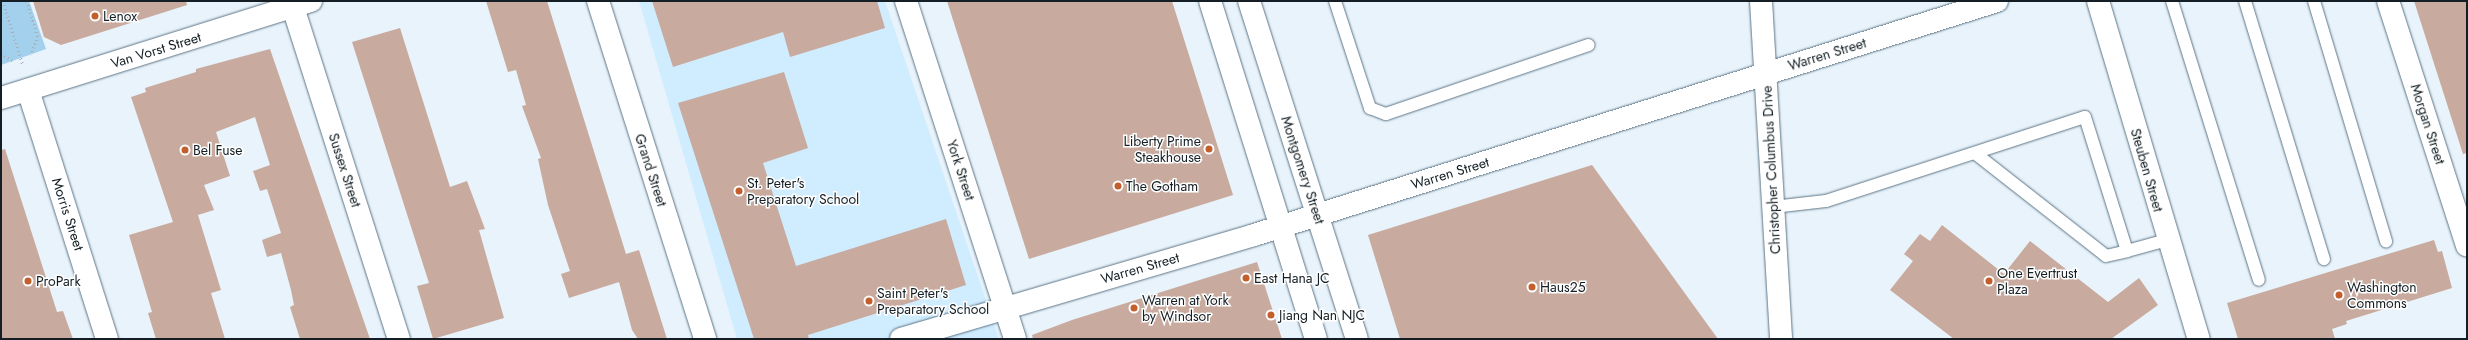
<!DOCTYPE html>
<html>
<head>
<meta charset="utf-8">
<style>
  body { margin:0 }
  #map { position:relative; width:2468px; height:340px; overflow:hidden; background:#e8f3fb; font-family:Jost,sans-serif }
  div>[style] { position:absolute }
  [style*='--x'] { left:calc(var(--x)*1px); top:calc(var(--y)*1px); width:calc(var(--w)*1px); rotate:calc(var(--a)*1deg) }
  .built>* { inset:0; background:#d0ecff }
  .green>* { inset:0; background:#a3d0ed }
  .building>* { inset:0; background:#c8aa9e }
  .path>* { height:2.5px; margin-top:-1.25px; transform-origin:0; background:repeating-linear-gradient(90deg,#a5b0b7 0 1px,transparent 0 4px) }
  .roads { filter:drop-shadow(0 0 1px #5c7485) drop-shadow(0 0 1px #5c7485) }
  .service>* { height:12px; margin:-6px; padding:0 6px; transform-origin:6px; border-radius:6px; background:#fff }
  .minor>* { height:22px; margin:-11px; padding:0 11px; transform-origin:11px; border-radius:11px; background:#fff }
  .tertiary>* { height:22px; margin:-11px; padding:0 11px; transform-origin:11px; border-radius:11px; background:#fff }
  .dots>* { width:11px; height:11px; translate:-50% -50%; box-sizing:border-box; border:2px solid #fefffe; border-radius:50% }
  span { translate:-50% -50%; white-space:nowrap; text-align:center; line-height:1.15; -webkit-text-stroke:3px #fefffe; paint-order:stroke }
  .poi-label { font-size:14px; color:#141e24 }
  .left { translate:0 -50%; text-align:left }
  .right { translate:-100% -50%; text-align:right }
  .street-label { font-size:14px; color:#141e24 }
  .frame { position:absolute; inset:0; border:2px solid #141e24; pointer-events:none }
</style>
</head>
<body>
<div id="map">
  <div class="built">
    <div style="clip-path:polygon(639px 1px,885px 1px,999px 339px,737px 339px)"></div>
  </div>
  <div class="green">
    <div style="clip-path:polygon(1px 1px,29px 1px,46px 49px,1px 65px)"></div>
  </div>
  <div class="building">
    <div style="clip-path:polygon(33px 1px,186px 1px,187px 5px,61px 45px,44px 37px)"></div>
    <div style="clip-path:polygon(486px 1px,547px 1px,626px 254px,639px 250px,667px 339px,638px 339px,632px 330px,619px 282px,569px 298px,561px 274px,570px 271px,548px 205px,538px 159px,541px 158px,522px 106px,526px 105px,516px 70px,508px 72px)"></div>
    <div style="clip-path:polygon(652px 1px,877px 1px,885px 28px,790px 57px,783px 32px,673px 67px)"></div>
    <div style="clip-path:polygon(947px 1px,1172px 1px,1233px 195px,1029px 259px)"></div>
    <div style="clip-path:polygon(2414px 1px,2467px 1px,2467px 153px,2463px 154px)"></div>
    <div style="clip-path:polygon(400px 28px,450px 187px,467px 181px,485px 229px,479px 230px,504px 318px,433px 339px,417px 286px,429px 283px,352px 42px)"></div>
    <div style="clip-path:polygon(270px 49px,370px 339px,300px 339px,290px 307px,294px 305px,291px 290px,281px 253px,267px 257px,262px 240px,281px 233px,267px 189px,260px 191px,253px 171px,270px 165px,255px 117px,216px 132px,230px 176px,204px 185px,214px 210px,198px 215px,221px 290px,211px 293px,225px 339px,156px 339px,148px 313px,152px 312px,129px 235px,173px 222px,131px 97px,146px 92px,145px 88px,196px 72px,196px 69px)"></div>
    <div style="clip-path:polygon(784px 72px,808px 148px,763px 163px,796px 266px,946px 219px,966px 285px,808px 335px,809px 339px,754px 339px,678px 103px)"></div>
    <div style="clip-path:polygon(5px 149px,57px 312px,63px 311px,73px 339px,1px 339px,1px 150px)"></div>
    <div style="clip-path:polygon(1592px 165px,1718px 339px,1400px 339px,1368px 235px)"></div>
    <div style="clip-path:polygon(1942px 225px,2004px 274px,2030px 241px,2108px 302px,2139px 278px,2158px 305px,2111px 339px,1954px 339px,1890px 290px,1913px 261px,1904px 254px,1920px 234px,1930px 241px)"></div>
    <div style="clip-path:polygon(2434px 240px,2438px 252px,2442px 251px,2452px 288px,2346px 321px,2347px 324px,2332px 329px,2335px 339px,2238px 339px,2227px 303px)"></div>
    <div style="clip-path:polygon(1257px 262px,1282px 339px,1033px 339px,1032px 335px,1072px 320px)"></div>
  </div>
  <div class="path">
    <div style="--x:3;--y:1;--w:67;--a:72.6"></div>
    <div style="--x:27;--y:1;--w:37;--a:73"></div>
    <div style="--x:38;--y:36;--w:20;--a:110"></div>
    <div style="--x:1;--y:54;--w:14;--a:30"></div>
  </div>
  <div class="roads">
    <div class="service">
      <div style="--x:1335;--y:1;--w:113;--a:71.9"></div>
      <div style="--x:1370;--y:108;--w:17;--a:21"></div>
      <div style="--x:1386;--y:114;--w:214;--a:-18.8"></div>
      <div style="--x:2172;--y:1;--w:292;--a:72.7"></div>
      <div style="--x:2245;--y:1;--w:270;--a:73"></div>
      <div style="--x:2314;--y:1;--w:251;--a:73.3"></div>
      <div style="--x:1976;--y:154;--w:165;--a:38.1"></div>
      <div style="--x:2106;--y:256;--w:22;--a:-13"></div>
      <div style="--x:1773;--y:207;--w:53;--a:-6.5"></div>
      <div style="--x:1826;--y:201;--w:272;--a:-18"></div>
      <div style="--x:2085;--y:117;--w:140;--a:72.6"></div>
      <div style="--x:2127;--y:251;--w:41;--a:-15.4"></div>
    </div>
    <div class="minor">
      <div style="--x:291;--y:1;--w:355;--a:72.3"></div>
      <div style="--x:906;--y:1;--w:355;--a:72.1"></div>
      <div style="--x:2098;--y:1;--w:353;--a:73.4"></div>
      <div style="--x:2388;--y:1;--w:257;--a:72.1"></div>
      <div style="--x:28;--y:90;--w:261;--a:72.4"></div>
      <div style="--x:1;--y:98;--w:325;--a:-17.4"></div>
      <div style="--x:901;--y:339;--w:368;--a:-16.4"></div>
      <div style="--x:1254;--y:235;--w:779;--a:-17.48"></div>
    </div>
    <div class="tertiary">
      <div style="--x:598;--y:1;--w:355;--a:72.4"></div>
      <div style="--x:1210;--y:1;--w:354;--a:72.6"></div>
      <div style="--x:1249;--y:1;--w:355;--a:72.3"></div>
      <div style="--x:1761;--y:1;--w:339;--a:86.6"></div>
    </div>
  </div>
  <div class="dots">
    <div style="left:95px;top:16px;background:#c35e2d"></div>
    <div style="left:1209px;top:149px;background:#c35e2d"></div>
    <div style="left:185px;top:150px;background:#c35e2d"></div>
    <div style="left:1118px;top:186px;background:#c35e2d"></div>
    <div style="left:739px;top:191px;background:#c35e2d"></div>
    <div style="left:1246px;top:278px;background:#c35e2d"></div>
    <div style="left:28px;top:281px;background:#c35e2d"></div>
    <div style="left:1989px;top:281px;background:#c35e2d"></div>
    <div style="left:1532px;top:287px;background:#c35e2d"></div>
    <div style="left:2339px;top:295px;background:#c35e2d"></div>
    <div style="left:869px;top:301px;background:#c35e2d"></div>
    <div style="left:1134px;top:308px;background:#c35e2d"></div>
    <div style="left:1271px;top:315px;background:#c35e2d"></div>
  </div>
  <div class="poi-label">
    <span class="left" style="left:103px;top:16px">Lenox</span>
    <span class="right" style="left:1201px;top:149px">Liberty Prime<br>Steakhouse</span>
    <span class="left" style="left:193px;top:150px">Bel Fuse</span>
    <span class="left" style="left:747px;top:191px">St. Peter's<br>Preparatory School</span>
    <span class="left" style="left:1126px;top:186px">The Gotham</span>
    <span class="left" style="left:1997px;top:281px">One Evertrust<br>Plaza</span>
    <span class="left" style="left:1254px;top:278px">East Hana JC</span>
    <span class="left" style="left:36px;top:281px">ProPark</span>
    <span class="left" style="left:1540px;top:287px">Haus25</span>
    <span class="left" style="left:2347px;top:295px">Washington<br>Commons</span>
    <span class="left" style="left:877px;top:301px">Saint Peter's<br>Preparatory School</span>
    <span class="left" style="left:1142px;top:308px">Warren at York<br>by Windsor</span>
    <span class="left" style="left:1279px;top:315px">Jiang Nan NJC</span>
  </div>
  <div class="street-label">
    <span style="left:156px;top:50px;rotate:-17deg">Van Vorst Street</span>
    <span style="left:1827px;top:54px;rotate:-17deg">Warren Street</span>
    <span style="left:2428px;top:124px;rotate:72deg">Morgan Street</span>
    <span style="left:345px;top:170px;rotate:72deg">Sussex Street</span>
    <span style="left:651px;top:170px;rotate:72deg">Grand Street</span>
    <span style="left:961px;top:170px;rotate:72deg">York Street</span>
    <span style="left:1303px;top:170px;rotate:72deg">Montgomery Street</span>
    <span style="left:1771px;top:170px;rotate:-93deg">Christopher Columbus Drive</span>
    <span style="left:2147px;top:170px;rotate:74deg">Steuben Street</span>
    <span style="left:1450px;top:173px;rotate:-17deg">Warren Street</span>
    <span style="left:68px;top:214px;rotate:72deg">Morris Street</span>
    <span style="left:1140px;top:268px;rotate:-16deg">Warren Street</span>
  </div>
  <div class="frame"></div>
</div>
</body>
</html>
